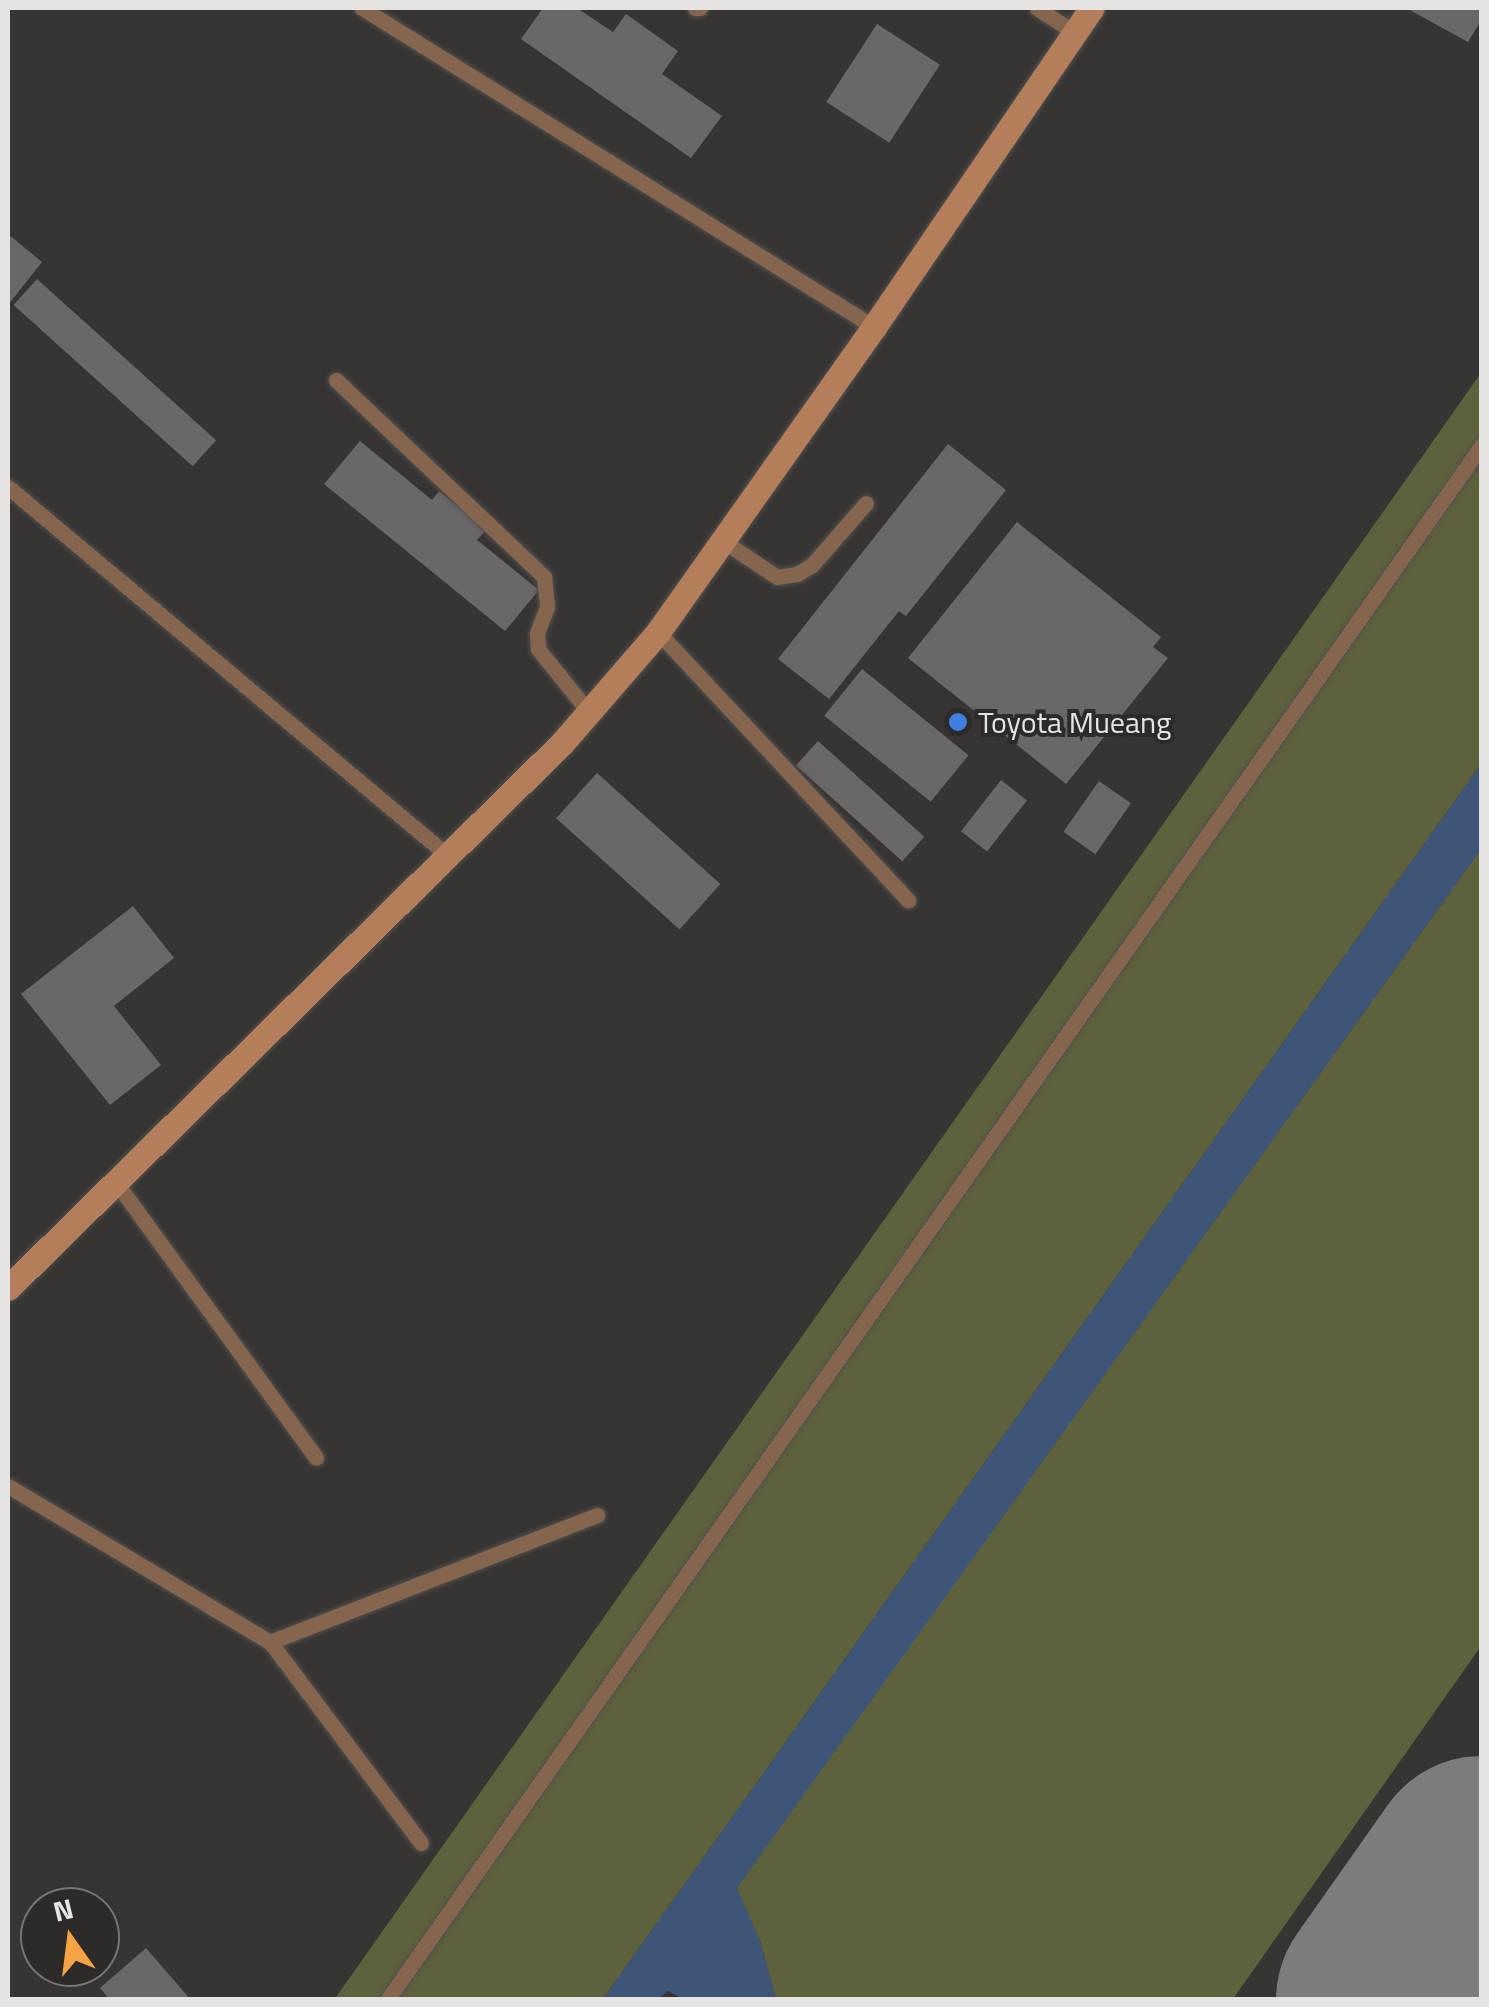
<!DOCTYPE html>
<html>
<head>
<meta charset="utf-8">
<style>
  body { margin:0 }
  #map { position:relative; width:1489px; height:2007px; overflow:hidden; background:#373533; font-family:"Titillium Web",sans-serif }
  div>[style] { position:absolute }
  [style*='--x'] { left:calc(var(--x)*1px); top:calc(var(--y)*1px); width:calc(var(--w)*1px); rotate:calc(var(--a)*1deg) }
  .green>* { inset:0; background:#5d623c }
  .water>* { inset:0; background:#3f5577 }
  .runway>* { height:230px; margin:-115px; padding:0 115px; transform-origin:115px; border-radius:115px; background:#7e7c7a }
  .building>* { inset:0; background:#6a6769; transform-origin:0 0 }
  .roads { filter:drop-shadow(0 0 2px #53514f) drop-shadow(0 0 2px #53514f) }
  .service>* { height:15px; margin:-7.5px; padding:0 7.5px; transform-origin:7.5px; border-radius:7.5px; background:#86654e }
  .secondary>* { height:25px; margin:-12.5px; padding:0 12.5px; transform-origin:12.5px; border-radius:12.5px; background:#b37e59 }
  .dots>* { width:28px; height:28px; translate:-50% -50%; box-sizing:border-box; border:5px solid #2d2b29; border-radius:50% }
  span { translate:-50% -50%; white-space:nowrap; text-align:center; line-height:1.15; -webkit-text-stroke:8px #2d2b29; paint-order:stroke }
  .poi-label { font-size:30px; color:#e5e4e3 }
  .left { translate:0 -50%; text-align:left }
  .frame { position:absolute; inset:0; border:10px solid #e5e4e3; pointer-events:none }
  .north { position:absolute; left:20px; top:1887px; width:100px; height:100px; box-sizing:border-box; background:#2d2b29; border:2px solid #777573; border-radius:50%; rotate:346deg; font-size:28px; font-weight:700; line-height:40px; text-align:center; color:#e5e4e3 }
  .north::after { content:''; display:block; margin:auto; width:35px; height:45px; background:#f5a345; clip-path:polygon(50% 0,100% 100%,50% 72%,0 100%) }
</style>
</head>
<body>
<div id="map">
  <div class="green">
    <div style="clip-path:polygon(1481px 373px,1481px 764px,603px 1999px,334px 2000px)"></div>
    <div style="clip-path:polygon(1481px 849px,1481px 1646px,1233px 1999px,776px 1999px,760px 1941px,736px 1888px)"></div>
  </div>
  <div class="water">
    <div style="clip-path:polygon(1481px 764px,1481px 849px,737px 1888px,760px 1941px,776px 1999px,683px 1999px,668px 1991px,658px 1999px,603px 1999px)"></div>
  </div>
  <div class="runway">
    <div style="--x:1391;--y:2000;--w:158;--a:-54.8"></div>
  </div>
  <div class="building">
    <div style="clip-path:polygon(543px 8px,577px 8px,613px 32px,626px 14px,678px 51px,662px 74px,722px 116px,691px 158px,521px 39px)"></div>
    <div style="clip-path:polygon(1406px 8px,1482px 8px,1482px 19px,1468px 42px)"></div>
    <div style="left:877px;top:24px;width:75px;height:93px;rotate:33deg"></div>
    <div style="clip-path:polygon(8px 234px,42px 262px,8px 305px)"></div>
    <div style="left:37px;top:279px;width:241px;height:35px;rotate:42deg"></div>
    <div style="clip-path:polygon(360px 441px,432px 500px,439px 491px,487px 529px,477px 540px,539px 590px,505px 631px,324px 484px)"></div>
    <div style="clip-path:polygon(948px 444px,1006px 490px,906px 616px,899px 611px,829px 699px,778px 659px)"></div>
    <div style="clip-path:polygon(1017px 522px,1161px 637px,1153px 647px,1168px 658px,1066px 784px,908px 658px)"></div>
    <div style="left:862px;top:669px;width:137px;height:60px;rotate:39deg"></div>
    <div style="left:818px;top:741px;width:143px;height:33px;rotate:42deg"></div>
    <div style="left:597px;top:773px;width:166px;height:61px;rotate:42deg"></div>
    <div style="left:1001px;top:780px;width:33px;height:65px;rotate:38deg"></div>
    <div style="left:1099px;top:781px;width:39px;height:62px;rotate:35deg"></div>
    <div style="clip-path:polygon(133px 906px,174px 958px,114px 1006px,161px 1065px,110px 1105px,21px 994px)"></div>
    <div style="clip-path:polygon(146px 1948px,191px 2000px,110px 2000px,100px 1988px)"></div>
  </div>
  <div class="roads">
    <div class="service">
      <div style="--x:362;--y:8;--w:603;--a:31.92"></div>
      <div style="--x:695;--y:8;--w:5;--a:0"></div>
      <div style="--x:1037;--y:8;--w:44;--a:33"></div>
      <div style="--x:336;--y:380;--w:286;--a:43.4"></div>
      <div style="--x:544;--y:577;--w:30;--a:84"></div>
      <div style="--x:547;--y:607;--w:28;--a:111"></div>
      <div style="--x:537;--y:633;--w:16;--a:86"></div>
      <div style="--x:538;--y:649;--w:80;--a:51.1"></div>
      <div style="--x:8;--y:487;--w:573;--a:39.97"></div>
      <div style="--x:723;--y:541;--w:65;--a:33.7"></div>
      <div style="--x:777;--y:577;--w:20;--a:-9"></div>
      <div style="--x:797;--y:574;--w:17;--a:-31"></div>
      <div style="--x:812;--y:565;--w:82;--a:-48.9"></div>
      <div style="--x:658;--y:632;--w:367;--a:47"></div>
      <div style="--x:115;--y:1181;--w:342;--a:54"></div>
      <div style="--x:8;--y:1486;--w:305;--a:30.8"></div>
      <div style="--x:421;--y:1843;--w:251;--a:-126.9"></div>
      <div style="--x:270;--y:1642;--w:351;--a:-21.2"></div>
      <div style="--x:387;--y:2000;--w:1902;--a:-54.85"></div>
    </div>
    <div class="secondary">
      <div style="--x:8;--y:1288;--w:777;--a:-44.53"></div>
      <div style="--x:562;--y:743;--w:147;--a:-49.1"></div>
      <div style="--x:658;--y:632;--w:374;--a:-54.7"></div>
      <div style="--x:874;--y:327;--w:386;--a:-55.7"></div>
    </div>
  </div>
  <div class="dots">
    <div style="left:958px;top:722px;background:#3f7fe0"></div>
  </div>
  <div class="poi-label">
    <span class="left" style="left:978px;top:722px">Toyota Mueang</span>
  </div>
  <div class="frame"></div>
  <div class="north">N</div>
</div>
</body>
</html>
